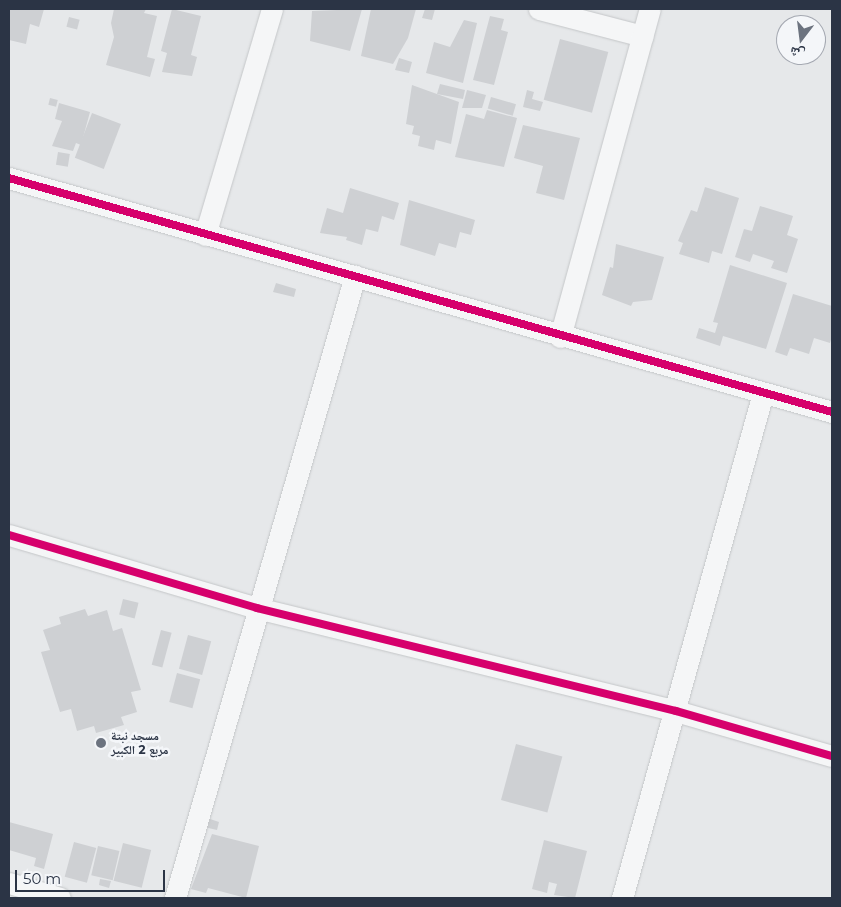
<!DOCTYPE html>
<html>
<head>
<meta charset="utf-8">
<style>
  body { margin:0 }
  #map { position:relative; width:841px; height:907px; overflow:hidden; background:#e6e8ea; font-family:Montserrat,"Noto Naskh Arabic",sans-serif }
  div>[style] { position:absolute }
  [style*='--x'] { left:calc(var(--x)*1px); top:calc(var(--y)*1px); width:calc(var(--w)*1px); rotate:calc(var(--a)*1deg) }
  .building>* { inset:0; background:#ced0d3; transform-origin:0 0 }
  .roads { filter:drop-shadow(0 0 1px #c4c6c8) drop-shadow(0 0 1px #c4c6c8) }
  .minor>* { height:21px; margin:-10.5px; padding:0 10.5px; transform-origin:10.5px; border-radius:10.5px; background:#f5f6f7 }
  .cycleway>* { height:8px; margin:-4px; padding:0 4px; transform-origin:4px; border-radius:4px; background:#d6006c }
  .dots>* { width:14px; height:14px; translate:-50% -50%; box-sizing:border-box; border:2px solid #f4f6f9; border-radius:50% }
  span { translate:-50% -50%; white-space:nowrap; text-align:center; line-height:1.15; -webkit-text-stroke:5px #f4f6f9; paint-order:stroke }
  .poi-label { font-size:12px; color:#2b3445; font-weight:700 }
  .left { translate:0 -50%; text-align:left }
  .frame { position:absolute; inset:0; border:10px solid #2b3445; pointer-events:none }
  .north { position:absolute; left:776px; top:15px; width:50px; height:50px; box-sizing:border-box; background:#f4f6f9; border:1px solid #a4a8b1; border-radius:50%; rotate:195deg; font-size:14px; font-weight:700; line-height:20px; text-align:center; color:#2b3445 }
  .north::after { content:''; display:block; margin:auto; width:18px; height:22px; background:#6c737f; clip-path:polygon(50% 0,100% 100%,50% 72%,0 100%) }
  .scale { position:absolute; left:15px; top:870px; width:150px; height:22px; box-sizing:border-box; border:2px solid #2b3445; border-top:0; padding-left:6px; font-size:15px; line-height:18px; white-space:nowrap; color:#2b3445; -webkit-text-stroke:4px #f4f6f9; paint-order:stroke }
</style>
</head>
<body>
<div id="map">
  <div class="building">
    <div style="clip-path:polygon(9px 9px,44px 9px,39px 27px,30px 24px,26px 44px,9px 40px)"></div>
    <div style="clip-path:polygon(114px 9px,146px 9px,144px 13px,157px 16px,147px 57px,155px 59px,150px 77px,106px 65px,114px 37px,111px 23px)"></div>
    <div style="clip-path:polygon(172px 9px,201px 16px,191px 55px,197px 57px,192px 76px,162px 72px,167px 53px,161px 51px)"></div>
    <div style="clip-path:polygon(362px 9px,350px 51px,310px 41px,312px 11px)"></div>
    <div style="clip-path:polygon(371px 9px,416px 9px,408px 38px,393px 64px,361px 56px)"></div>
    <div style="clip-path:polygon(425px 9px,435px 9px,432px 20px,422px 18px)"></div>
    <div style="clip-path:polygon(490px 16px,504px 19px,501px 30px,508px 32px,494px 85px,473px 80px)"></div>
    <div style="left:69px;top:17px;width:11px;height:10px;rotate:15deg"></div>
    <div style="clip-path:polygon(464px 20px,477px 23px,463px 83px,426px 73px,434px 42px,450px 47px)"></div>
    <div style="left:560px;top:39px;width:50px;height:63px;rotate:15deg"></div>
    <div style="clip-path:polygon(399px 58px,412px 62px,409px 73px,395px 70px)"></div>
    <div style="clip-path:polygon(440px 84px,465px 90px,463px 99px,437px 94px)"></div>
    <div style="clip-path:polygon(412px 85px,459px 102px,451px 144px,436px 140px,434px 150px,418px 146px,420px 136px,412px 134px,414px 126px,406px 124px)"></div>
    <div style="clip-path:polygon(467px 90px,486px 95px,482px 108px,462px 108px)"></div>
    <div style="clip-path:polygon(527px 90px,534px 92px,532px 99px,543px 102px,540px 111px,523px 107px)"></div>
    <div style="left:491px;top:97px;width:26px;height:12px;rotate:16deg"></div>
    <div style="left:50px;top:98px;width:8px;height:7px;rotate:14deg"></div>
    <div style="clip-path:polygon(59px 103px,90px 112px,81px 145px,76px 143px,73px 151px,52px 146px,62px 121px,55px 119px)"></div>
    <div style="clip-path:polygon(487px 110px,517px 118px,504px 167px,455px 157px,466px 114px,484px 119px)"></div>
    <div style="left:92px;top:113px;width:31px;height:48px;rotate:21deg"></div>
    <div style="clip-path:polygon(523px 125px,580px 138px,564px 200px,536px 193px,543px 166px,514px 158px)"></div>
    <div style="left:58px;top:152px;width:12px;height:13px;rotate:9deg"></div>
    <div style="clip-path:polygon(705px 187px,739px 198px,722px 254px,712px 251px,709px 263px,679px 254px,683px 243px,678px 241px,691px 210px,697px 212px)"></div>
    <div style="clip-path:polygon(350px 188px,399px 203px,394px 220px,382px 216px,378px 232px,366px 229px,362px 245px,346px 240px,347px 237px,320px 233px,327px 208px,343px 213px)"></div>
    <div style="clip-path:polygon(409px 200px,475px 220px,471px 235px,460px 232px,456px 248px,439px 243px,435px 256px,400px 245px)"></div>
    <div style="clip-path:polygon(760px 206px,793px 216px,787px 235px,798px 239px,787px 273px,771px 268px,774px 261px,753px 254px,750px 262px,735px 257px,744px 229px,752px 231px)"></div>
    <div style="clip-path:polygon(616px 244px,664px 257px,652px 300px,633px 302px,631px 306px,602px 295px,610px 267px,613px 268px)"></div>
    <div style="clip-path:polygon(730px 265px,787px 283px,766px 349px,723px 336px,720px 346px,696px 338px,699px 328px,715px 333px,718px 323px,713px 322px)"></div>
    <div style="clip-path:polygon(276px 283px,296px 289px,294px 297px,273px 292px)"></div>
    <div style="clip-path:polygon(793px 294px,832px 306px,832px 336px,830px 343px,814px 338px,809px 354px,790px 348px,787px 356px,775px 352px)"></div>
    <div style="left:123px;top:599px;width:16px;height:16px;rotate:14deg"></div>
    <div style="clip-path:polygon(85px 609px,88px 616px,107px 610px,113px 631px,122px 628px,141px 690px,131px 692px,137px 712px,121px 717px,124px 725px,96px 733px,94px 726px,77px 731px,71px 709px,60px 712px,41px 652px,50px 650px,43px 630px,61px 624px,59px 617px)"></div>
    <div style="left:161px;top:630px;width:11px;height:36px;rotate:15deg"></div>
    <div style="left:188px;top:635px;width:24px;height:35px;rotate:15deg"></div>
    <div style="left:177px;top:673px;width:24px;height:30px;rotate:15deg"></div>
    <div style="left:516px;top:744px;width:48px;height:58px;rotate:15deg"></div>
    <div style="clip-path:polygon(207px 818px,219px 822px,217px 830px,204px 827px)"></div>
    <div style="clip-path:polygon(9px 822px,53px 834px,44px 869px,34px 866px,36px 858px,9px 850px)"></div>
    <div style="clip-path:polygon(212px 834px,259px 846px,246px 898px,208px 888px,206px 893px,191px 889px)"></div>
    <div style="clip-path:polygon(544px 840px,587px 851px,575px 898px,554px 895px,557px 884px,549px 882px,547px 893px,532px 889px)"></div>
    <div style="left:74px;top:842px;width:23px;height:36px;rotate:15deg"></div>
    <div style="left:123px;top:843px;width:29px;height:39px;rotate:14deg"></div>
    <div style="left:98px;top:846px;width:22px;height:30px;rotate:13deg"></div>
    <div style="clip-path:polygon(100px 879px,111px 881px,109px 888px,99px 885px)"></div>
  </div>
  <div class="roads">
    <div class="minor">
      <div style="--x:539;--y:9;--w:107;--a:14.6"></div>
      <div style="--x:9;--y:178;--w:856;--a:15.87"></div>
      <div style="--x:205;--y:235;--w:236;--a:-73.5"></div>
      <div style="--x:560;--y:337;--w:340;--a:-74.7"></div>
      <div style="--x:9;--y:535;--w:259;--a:16.4"></div>
      <div style="--x:257;--y:608;--w:431;--a:13.8"></div>
      <div style="--x:676;--y:711;--w:162;--a:16.1"></div>
      <div style="--x:9;--y:883;--w:53;--a:16.4"></div>
      <div style="--x:175;--y:898;--w:648;--a:-73.86"></div>
      <div style="--x:622;--y:898;--w:524;--a:-74.4"></div>
    </div>
  </div>
  <div class="cycleway">
    <div style="--x:9;--y:178;--w:856;--a:15.87"></div>
    <div style="--x:9;--y:535;--w:259;--a:16.4"></div>
    <div style="--x:257;--y:608;--w:431;--a:13.8"></div>
    <div style="--x:676;--y:711;--w:162;--a:16.1"></div>
  </div>
  <div class="dots">
    <div style="left:101px;top:743px;background:#6c737f"></div>
  </div>
  <div class="poi-label">
    <span class="left" style="left:111px;top:743px">مسجد نبتة<br>مربع 2 الكبير</span>
  </div>
  <div class="frame"></div>
  <div class="north">ش</div>
  <div class="scale">50 m</div>
</div>
</body>
</html>
